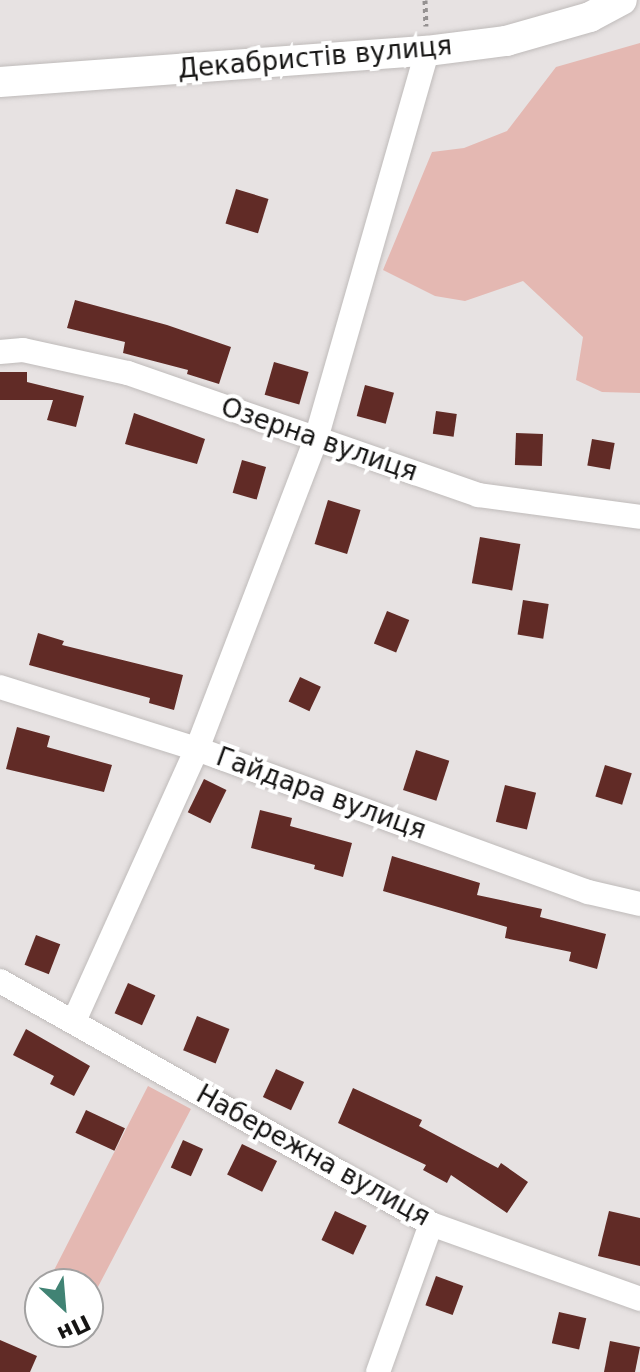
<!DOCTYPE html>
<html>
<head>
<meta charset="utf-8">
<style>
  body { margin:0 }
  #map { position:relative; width:640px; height:1372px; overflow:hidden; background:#e7e2e2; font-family:"DejaVu Sans",sans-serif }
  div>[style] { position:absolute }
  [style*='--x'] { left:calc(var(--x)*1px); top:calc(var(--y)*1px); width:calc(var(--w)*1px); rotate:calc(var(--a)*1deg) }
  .green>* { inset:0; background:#e4b8b2 }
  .building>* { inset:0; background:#612b26; transform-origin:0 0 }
  .path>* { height:5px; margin-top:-2.5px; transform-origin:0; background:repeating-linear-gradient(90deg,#959191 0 4px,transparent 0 8px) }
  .roads { filter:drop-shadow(0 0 2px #bfbbba) drop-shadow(0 0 2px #bfbbba) }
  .minor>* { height:24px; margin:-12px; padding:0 12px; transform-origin:12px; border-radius:12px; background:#fff }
  .tertiary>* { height:30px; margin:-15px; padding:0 15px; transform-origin:15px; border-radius:15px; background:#fff }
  span { translate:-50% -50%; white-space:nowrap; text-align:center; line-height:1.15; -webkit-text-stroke:8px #fff; paint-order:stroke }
  .street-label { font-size:26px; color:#161514 }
  .north { position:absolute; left:24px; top:1268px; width:80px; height:80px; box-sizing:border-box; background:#fff; border:2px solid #a2a1a1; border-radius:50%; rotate:154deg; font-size:22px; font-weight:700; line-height:32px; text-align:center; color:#161514 }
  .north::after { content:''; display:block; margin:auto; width:28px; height:36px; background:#418374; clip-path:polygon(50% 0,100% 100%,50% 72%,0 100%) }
</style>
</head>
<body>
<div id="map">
  <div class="green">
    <div style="clip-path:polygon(640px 43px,640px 393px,602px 392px,576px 380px,583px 337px,523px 281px,465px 301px,435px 296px,383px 270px,432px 152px,464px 148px,507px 131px,556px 67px)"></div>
    <div style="clip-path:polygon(148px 1086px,191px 1109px,88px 1306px,88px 1284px,47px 1284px)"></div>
  </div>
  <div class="building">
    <div style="left:236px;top:189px;width:34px;height:36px;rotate:17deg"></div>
    <div style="clip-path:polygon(75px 300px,167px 325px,231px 347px,219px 384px,187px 374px,188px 370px,123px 353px,125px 342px,67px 328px)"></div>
    <div style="left:274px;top:362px;width:36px;height:34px;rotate:16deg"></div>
    <div style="clip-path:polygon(0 372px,27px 372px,27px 382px,84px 396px,76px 427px,47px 420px,53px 400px,0 400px)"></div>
    <div style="left:365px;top:385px;width:30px;height:32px;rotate:15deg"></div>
    <div style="left:436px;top:411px;width:21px;height:23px;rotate:8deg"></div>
    <div style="clip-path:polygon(134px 413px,205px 439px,197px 464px,125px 444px)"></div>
    <div style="left:516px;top:433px;width:27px;height:32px;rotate:2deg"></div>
    <div style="left:592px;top:439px;width:23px;height:27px;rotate:10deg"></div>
    <div style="left:242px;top:460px;width:25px;height:34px;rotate:16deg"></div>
    <div style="left:328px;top:500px;width:34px;height:46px;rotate:17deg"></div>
    <div style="left:480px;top:537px;width:41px;height:47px;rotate:10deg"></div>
    <div style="left:523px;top:600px;width:26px;height:35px;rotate:9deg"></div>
    <div style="left:387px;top:611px;width:24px;height:35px;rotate:22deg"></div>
    <div style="clip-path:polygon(38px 633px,64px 641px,62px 645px,183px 675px,174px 710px,149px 703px,150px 698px,29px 665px)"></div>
    <div style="left:300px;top:677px;width:23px;height:27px;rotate:25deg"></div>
    <div style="clip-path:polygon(17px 727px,50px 736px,47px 747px,112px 765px,104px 792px,6px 769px)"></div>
    <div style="left:416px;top:750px;width:35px;height:42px;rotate:18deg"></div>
    <div style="left:605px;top:765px;width:28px;height:33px;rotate:17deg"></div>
    <div style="left:204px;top:779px;width:25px;height:37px;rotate:26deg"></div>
    <div style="left:505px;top:785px;width:32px;height:38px;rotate:14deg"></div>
    <div style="clip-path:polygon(260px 810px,292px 818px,290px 826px,352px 843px,343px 877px,314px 869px,315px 865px,251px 848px)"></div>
    <div style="clip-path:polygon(392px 856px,480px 883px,477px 895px,542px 909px,540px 917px,606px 934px,597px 969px,569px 961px,571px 952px,505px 938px,507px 927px,383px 891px)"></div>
    <div style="left:36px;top:935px;width:26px;height:32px;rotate:21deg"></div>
    <div style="left:128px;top:983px;width:30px;height:33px;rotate:24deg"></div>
    <div style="left:197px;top:1016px;width:35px;height:37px;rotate:22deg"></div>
    <div style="clip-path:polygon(26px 1029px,90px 1066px,74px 1096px,50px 1084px,54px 1076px,13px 1055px)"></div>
    <div style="left:276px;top:1069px;width:31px;height:31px;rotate:25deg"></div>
    <div style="clip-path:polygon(353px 1088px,422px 1120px,419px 1126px,498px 1168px,501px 1163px,528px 1182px,507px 1213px,451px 1175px,447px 1183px,423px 1170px,426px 1165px,338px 1123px)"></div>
    <div style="left:86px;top:1110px;width:43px;height:25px;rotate:25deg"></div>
    <div style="left:183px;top:1140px;width:22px;height:30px;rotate:24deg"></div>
    <div style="left:242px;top:1144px;width:39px;height:34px;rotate:26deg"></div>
    <div style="left:335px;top:1211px;width:35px;height:32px;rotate:25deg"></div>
    <div style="clip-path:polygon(609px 1211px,640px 1218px,640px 1266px,598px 1256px)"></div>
    <div style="left:436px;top:1276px;width:29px;height:31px;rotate:20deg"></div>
    <div style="left:559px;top:1312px;width:28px;height:32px;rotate:13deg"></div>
    <div style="clip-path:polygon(0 1340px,37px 1356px,30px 1372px,0 1372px)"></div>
    <div style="clip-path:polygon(610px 1341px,640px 1347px,635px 1372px,604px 1372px)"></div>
  </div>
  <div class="path">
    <div style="--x:425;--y:0;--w:26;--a:88"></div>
  </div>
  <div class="roads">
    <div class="minor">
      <div style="--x:0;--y:352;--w:23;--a:-5"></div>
      <div style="--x:23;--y:350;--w:107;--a:12.4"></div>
      <div style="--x:128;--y:373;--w:371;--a:19.2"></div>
      <div style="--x:478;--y:495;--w:163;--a:7.7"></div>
      <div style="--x:0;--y:687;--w:207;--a:17.5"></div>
      <div style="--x:197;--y:749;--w:416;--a:20.1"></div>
      <div style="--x:588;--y:892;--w:53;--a:13"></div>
      <div style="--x:0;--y:981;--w:495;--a:29.4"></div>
      <div style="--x:431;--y:1224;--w:222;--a:19.7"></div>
      <div style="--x:74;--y:1021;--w:299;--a:-65.7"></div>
      <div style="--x:197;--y:749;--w:332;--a:-69"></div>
      <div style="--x:316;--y:439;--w:404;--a:-74"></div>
      <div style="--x:378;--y:1372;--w:157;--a:-70.3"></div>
    </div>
    <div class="tertiary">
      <div style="--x:0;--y:82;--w:428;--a:-4.2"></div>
      <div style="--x:427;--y:51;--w:80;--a:-7.2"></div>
      <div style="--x:506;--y:41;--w:87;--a:-15.9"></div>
      <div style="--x:590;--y:17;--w:36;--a:-28"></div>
    </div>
  </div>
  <div class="street-label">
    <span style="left:315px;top:58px;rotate:-5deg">Декабристів вулиця</span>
    <span style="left:319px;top:440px;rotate:19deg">Озерна вулиця</span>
    <span style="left:321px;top:794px;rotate:20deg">Гайдара вулиця</span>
    <span style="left:313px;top:1156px;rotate:29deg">Набережна вулиця</span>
  </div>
  <div class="north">Пн</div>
</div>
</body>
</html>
